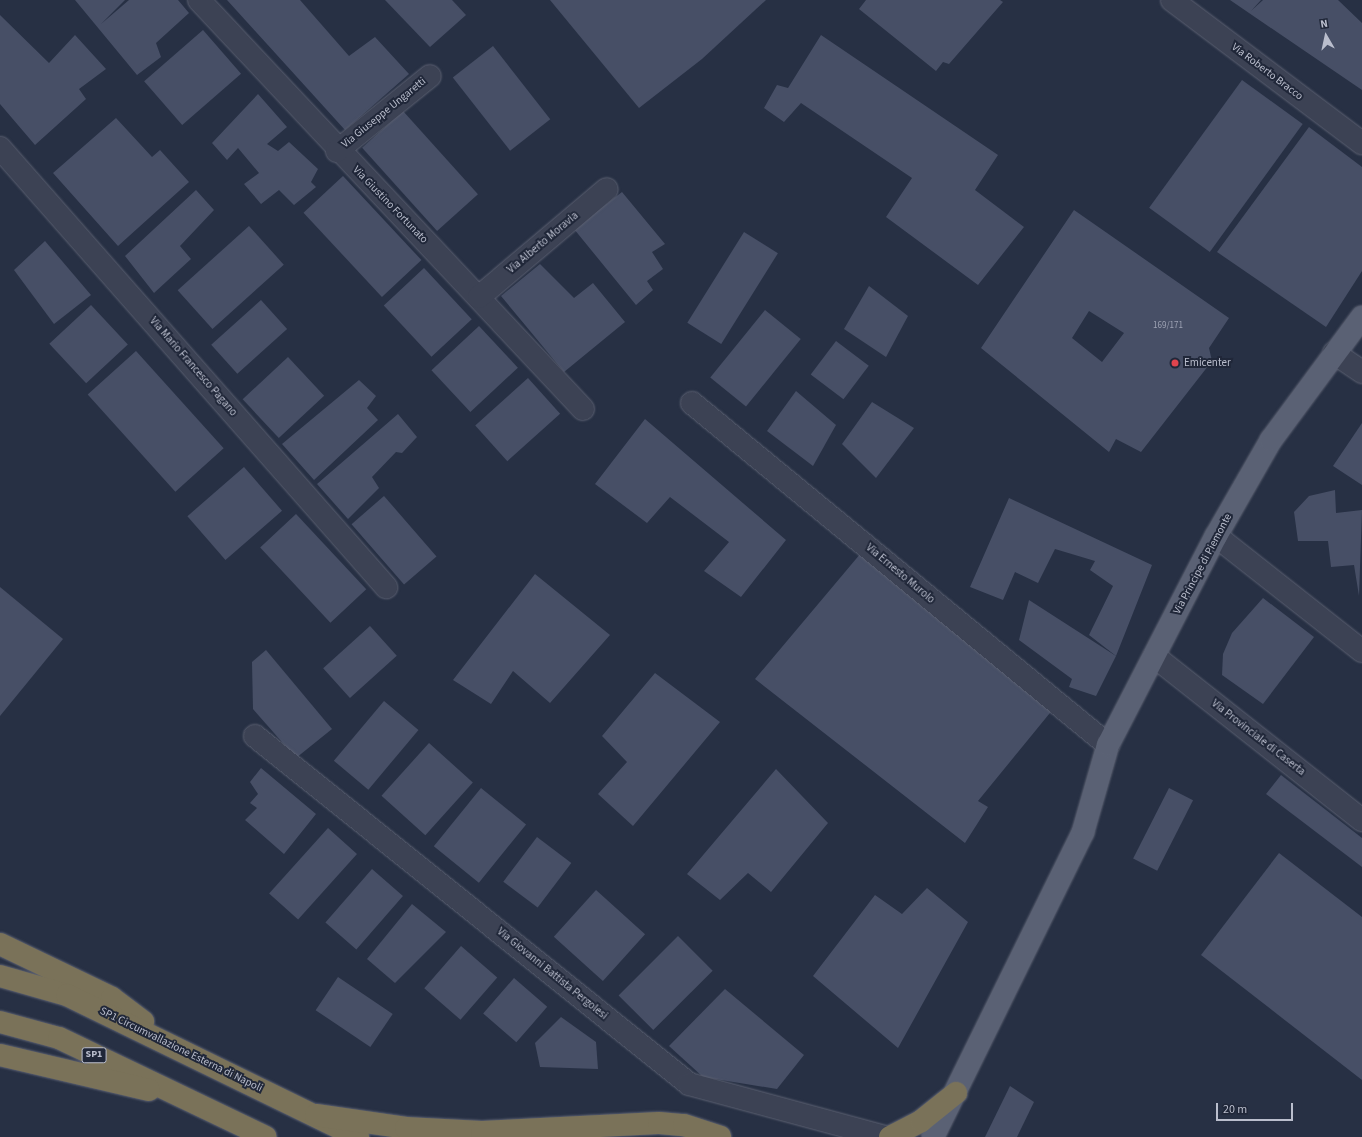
<!DOCTYPE html>
<html>
<head>
<meta charset="utf-8">
<style>
  body { margin:0 }
  #map { position:relative; width:1362px; height:1137px; overflow:hidden; background:#273044; font-family:"Source Sans 3",sans-serif }
  div>[style] { position:absolute }
  [style*='--x'] { left:calc(var(--x)*1px); top:calc(var(--y)*1px); width:calc(var(--w)*1px); rotate:calc(var(--a)*1deg) }
  .building>* { inset:0; background:#474f66; transform-origin:0 0 }
  .roads { filter:drop-shadow(0 0 1px #5b6071) drop-shadow(0 0 1px #5b6071) }
  .minor>* { height:22px; margin:-11px; padding:0 11px; transform-origin:11px; border-radius:11px; background:#3c4254 }
  .major>* { height:22px; margin:-11px; padding:0 11px; transform-origin:11px; border-radius:11px; background:#5a6174 }
  .highway>* { height:22px; margin:-11px; padding:0 11px; transform-origin:11px; border-radius:11px; background:#7a7259 }
  .dots>* { width:11px; height:11px; translate:-50% -50%; box-sizing:border-box; border:2px solid #202739; border-radius:50% }
  span { translate:-50% -50%; white-space:nowrap; text-align:center; line-height:1.15; -webkit-text-stroke:4px #202739; paint-order:stroke }
  .number-label { font-size:9px; color:#9da2b3 }
  .number-label span { -webkit-text-stroke-width:0 }
  .shield-label span { padding:1px 3px; background:#202739; border:1px solid; border-radius:3px; -webkit-text-stroke-width:0 }
  .shield-label { font-size:10px; color:#babecd; font-weight:700 }
  .street-label { font-size:11px; color:#babecd }
  .poi-label { font-size:11px; color:#babecd }
  .left { translate:0 -50%; text-align:left }
  .north { position:absolute; left:1306px; top:16px; width:40px; height:40px; -webkit-text-stroke:3px #202739; paint-order:stroke; rotate:351deg; font-size:11px; font-weight:700; line-height:16px; text-align:center; color:#babecd }
  .north::after { content:''; display:block; margin:auto; width:14px; height:18px; background:#babecd; clip-path:polygon(50% 0,100% 100%,50% 72%,0 100%) }
  .scale { position:absolute; left:1216px; top:1103px; width:77px; height:18px; box-sizing:border-box; border:2px solid #babecd; border-top:0; padding-left:5px; font-size:12px; line-height:14px; white-space:nowrap; color:#babecd; -webkit-text-stroke:3px #202739; paint-order:stroke }
</style>
</head>
<body>
<div id="map">
  <div class="building">
    <div style="clip-path:polygon(75px 0,125px 0,101px 24px,129px 0,178px 0,189px 13px,156px 43px,161px 57px,137px 75px)"></div>
    <div style="clip-path:polygon(227px 0,300px 0,349px 56px,375px 37px,409px 74px,345px 130px)"></div>
    <div style="clip-path:polygon(385px 0,452px 0,466px 15px,430px 47px)"></div>
    <div style="clip-path:polygon(550px 0,766px 0,702px 59px,639px 108px)"></div>
    <div style="clip-path:polygon(866px 0,1000px 0,1003px 2px,949px 64px,943px 62px,936px 71px,859px 9px)"></div>
    <div style="clip-path:polygon(1230px 0,1261px 0,1251px 11px,1263px 0,1338px 0,1362px 23px,1362px 90px)"></div>
    <div style="clip-path:polygon(0 15px,49px 63px,75px 35px,106px 69px,79px 89px,86px 99px,35px 145px,0 104px)"></div>
    <div style="left:203px;top:30px;width:58px;height:78px;rotate:49deg"></div>
    <div style="clip-path:polygon(821px 35px,998px 155px,975px 190px,1024px 227px,978px 285px,886px 217px,912px 178px,801px 103px,784px 122px,764px 108px,777px 85px,788px 88px)"></div>
    <div style="left:493px;top:46px;width:93px;height:51px;rotate:52deg"></div>
    <div style="left:1242px;top:80px;width:75px;height:158px;rotate:36deg"></div>
    <div style="clip-path:polygon(258px 94px,287px 127px,267px 144px,278px 151px,289px 142px,318px 169px,311px 182px,316px 187px,294px 205px,279px 190px,261px 204px,244px 184px,259px 173px,238px 148px,227px 160px,212px 143px)"></div>
    <div style="left:403px;top:111px;width:112px;height:55px;rotate:48deg"></div>
    <div style="clip-path:polygon(116px 118px,152px 157px,160px 150px,189px 182px,118px 246px,53px 173px)"></div>
    <div style="clip-path:polygon(1309px 127px,1362px 167px,1362px 271px,1326px 327px,1217px 252px)"></div>
    <div style="left:343px;top:176px;width:115px;height:54px;rotate:47deg"></div>
    <div style="clip-path:polygon(196px 190px,214px 210px,180px 246px,191px 259px,154px 293px,125px 256px)"></div>
    <div style="clip-path:polygon(622px 192px,665px 244px,652px 252px,663px 269px,647px 281px,653px 290px,636px 305px,574px 229px)"></div>
    <div style="clip-path:polygon(evenodd,1074px 210px,1229px 318px,1209px 348px,1212px 361px,1141px 452px,1116px 439px,1109px 452px,981px 348px,1074px 210px,1089px 311px,1124px 333px,1102px 362px,1072px 338px,1089px 311px)"></div>
    <div style="left:249px;top:226px;width:52px;height:96px;rotate:48deg"></div>
    <div style="left:744px;top:232px;width:40px;height:107px;rotate:32deg"></div>
    <div style="clip-path:polygon(45px 241px,91px 295px,54px 324px,14px 270px)"></div>
    <div style="clip-path:polygon(540px 264px,574px 298px,593px 283px,625px 322px,564px 372px,501px 296px)"></div>
    <div style="left:424px;top:268px;width:70px;height:55px;rotate:47deg"></div>
    <div style="clip-path:polygon(869px 286px,908px 316px,886px 357px,844px 329px)"></div>
    <div style="left:261px;top:300px;width:39px;height:67px;rotate:48deg"></div>
    <div style="left:91px;top:305px;width:54px;height:57px;rotate:47deg"></div>
    <div style="left:765px;top:310px;width:46px;height:87px;rotate:39deg"></div>
    <div style="left:479px;top:326px;width:57px;height:65px;rotate:47deg"></div>
    <div style="left:836px;top:341px;width:41px;height:42px;rotate:37deg"></div>
    <div style="left:136px;top:351px;width:131px;height:65px;rotate:48deg"></div>
    <div style="left:288px;top:357px;width:53px;height:62px;rotate:47deg"></div>
    <div style="left:528px;top:378px;width:48px;height:71px;rotate:48deg"></div>
    <div style="clip-path:polygon(359px 380px,376px 396px,367px 408px,378px 420px,314px 480px,282px 444px)"></div>
    <div style="clip-path:polygon(796px 391px,836px 425px,813px 466px,767px 431px)"></div>
    <div style="clip-path:polygon(872px 402px,914px 428px,876px 478px,842px 444px)"></div>
    <div style="clip-path:polygon(398px 414px,417px 437px,402px 453px,396px 452px,372px 477px,379px 488px,348px 519px,317px 484px)"></div>
    <div style="clip-path:polygon(645px 419px,786px 540px,741px 597px,704px 571px,729px 542px,670px 497px,647px 523px,595px 484px)"></div>
    <div style="clip-path:polygon(1362px 423px,1362px 485px,1333px 466px)"></div>
    <div style="left:244px;top:467px;width:58px;height:75px;rotate:49deg"></div>
    <div style="clip-path:polygon(1335px 490px,1336px 513px,1362px 510px,1359px 596px,1354px 565px,1331px 567px,1328px 541px,1298px 541px,1294px 512px,1309px 496px)"></div>
    <div style="left:384px;top:496px;width:80px;height:43px;rotate:49deg"></div>
    <div style="clip-path:polygon(1009px 498px,1152px 565px,1116px 656px,1089px 635px,1113px 586px,1090px 570px,1095px 561px,1055px 549px,1038px 583px,1015px 572px,1003px 600px,970px 587px)"></div>
    <div style="left:296px;top:514px;width:103px;height:49px;rotate:47deg"></div>
    <div style="clip-path:polygon(861px 553px,1054px 708px,978px 801px,988px 807px,965px 843px,755px 679px)"></div>
    <div style="clip-path:polygon(535px 574px,610px 635px,550px 703px,513px 671px,491px 704px,453px 680px)"></div>
    <div style="clip-path:polygon(0 587px,63px 639px,0 716px)"></div>
    <div style="clip-path:polygon(1263px 598px,1314px 637px,1263px 704px,1222px 675px,1223px 654px,1232px 633px)"></div>
    <div style="clip-path:polygon(1029px 600px,1116px 656px,1096px 696px,1069px 687px,1072px 679px,1019px 640px)"></div>
    <div style="left:370px;top:626px;width:40px;height:63px;rotate:48deg"></div>
    <div style="clip-path:polygon(266px 650px,332px 729px,296px 758px,253px 709px,252px 662px)"></div>
    <div style="clip-path:polygon(655px 673px,720px 722px,633px 826px,598px 794px,627px 762px,602px 736px)"></div>
    <div style="left:384px;top:701px;width:45px;height:78px;rotate:40deg"></div>
    <div style="left:429px;top:743px;width:59px;height:71px;rotate:42deg"></div>
    <div style="clip-path:polygon(261px 768px,316px 814px,284px 854px,245px 820px,257px 808px,250px 803px,258px 794px,250px 782px)"></div>
    <div style="clip-path:polygon(776px 769px,828px 823px,771px 892px,748px 873px,720px 900px,687px 874px)"></div>
    <div style="clip-path:polygon(1281px 775px,1362px 838px,1362px 867px,1266px 794px)"></div>
    <div style="left:481px;top:788px;width:58px;height:75px;rotate:39deg"></div>
    <div style="left:1169px;top:788px;width:27px;height:79px;rotate:27deg"></div>
    <div style="left:328px;top:828px;width:39px;height:88px;rotate:42deg"></div>
    <div style="left:537px;top:837px;width:43px;height:56px;rotate:37deg"></div>
    <div style="clip-path:polygon(1279px 853px,1362px 917px,1362px 1080px,1201px 955px)"></div>
    <div style="left:372px;top:869px;width:41px;height:71px;rotate:41deg"></div>
    <div style="clip-path:polygon(927px 888px,968px 922px,898px 1048px,813px 976px,875px 895px,902px 914px)"></div>
    <div style="left:596px;top:890px;width:66px;height:63px;rotate:42deg"></div>
    <div style="clip-path:polygon(412px 904px,446px 932px,395px 983px,367px 959px)"></div>
    <div style="left:678px;top:936px;width:49px;height:84px;rotate:45deg"></div>
    <div style="left:461px;top:946px;width:48px;height:56px;rotate:41deg"></div>
    <div style="left:338px;top:977px;width:66px;height:40px;rotate:34deg"></div>
    <div style="left:514px;top:978px;width:44px;height:47px;rotate:41deg"></div>
    <div style="clip-path:polygon(725px 989px,804px 1055px,777px 1089px,703px 1077px,669px 1046px)"></div>
    <div style="clip-path:polygon(561px 1017px,596px 1042px,598px 1069px,540px 1067px,535px 1043px)"></div>
    <div style="clip-path:polygon(1010px 1086px,1034px 1102px,1017px 1137px,985px 1137px)"></div>
  </div>
  <div class="roads">
    <div class="minor">
      <div style="--x:199;--y:0;--w:561;--a:46.81"></div>
      <div style="--x:1172;--y:0;--w:238;--a:37"></div>
      <div style="--x:0;--y:148;--w:585;--a:48.68"></div>
      <div style="--x:337;--y:151;--w:119;--a:-38.9"></div>
      <div style="--x:479;--y:297;--w:167;--a:-40.2"></div>
      <div style="--x:1334;--y:353;--w:34;--a:34"></div>
      <div style="--x:692;--y:403;--w:539;--a:39.42"></div>
      <div style="--x:1216;--y:536;--w:186;--a:38.2"></div>
      <div style="--x:1154;--y:656;--w:265;--a:38.3"></div>
      <div style="--x:255;--y:736;--w:556;--a:38.72"></div>
      <div style="--x:689;--y:1084;--w:204;--a:15.1"></div>
    </div>
    <div class="major">
      <div style="--x:933;--y:1137;--w:340;--a:-63.8"></div>
      <div style="--x:1083;--y:832;--w:91;--a:-74"></div>
      <div style="--x:1108;--y:745;--w:235;--a:-62.7"></div>
      <div style="--x:1216;--y:536;--w:111;--a:-60.2"></div>
      <div style="--x:1271;--y:440;--w:153;--a:-53.5"></div>
    </div>
    <div class="highway">
      <div style="--x:0;--y:944;--w:124;--a:25.7"></div>
      <div style="--x:112;--y:998;--w:39;--a:37"></div>
      <div style="--x:0;--y:976;--w:70;--a:15.8"></div>
      <div style="--x:67;--y:995;--w:324;--a:26"></div>
      <div style="--x:0;--y:1022;--w:61;--a:15.2"></div>
      <div style="--x:59;--y:1038;--w:229;--a:25.6"></div>
      <div style="--x:0;--y:1055;--w:153;--a:13.2"></div>
      <div style="--x:316;--y:1115;--w:91;--a:8.2"></div>
      <div style="--x:406;--y:1128;--w:76;--a:3"></div>
      <div style="--x:482;--y:1132;--w:177;--a:-2.9"></div>
      <div style="--x:659;--y:1123;--w:25;--a:5"></div>
      <div style="--x:684;--y:1125;--w:38;--a:18"></div>
      <div style="--x:890;--y:1137;--w:35;--a:-27"></div>
      <div style="--x:921;--y:1121;--w:45;--a:-38.7"></div>
    </div>
  </div>
  <div class="dots">
    <div style="left:1175px;top:363px;background:#e0444e"></div>
  </div>
  <div class="number-label">
    <span style="left:1168px;top:326px">169/171</span>
  </div>
  <div class="shield-label">
    <span style="left:94px;top:1055px">SP1</span>
  </div>
  <div class="street-label">
    <span style="left:1267px;top:72px;rotate:37deg">Via Roberto Bracco</span>
    <span style="left:384px;top:113px;rotate:-39deg">Via Giuseppe Ungaretti</span>
    <span style="left:390px;top:205px;rotate:46deg">Via Giustino Fortunato</span>
    <span style="left:543px;top:243px;rotate:-40deg">Via Alberto Moravia</span>
    <span style="left:193px;top:367px;rotate:49deg">Via Mario Francesco Pagano</span>
    <span style="left:1203px;top:564px;rotate:-62deg">Via Principe di Piemonte</span>
    <span style="left:900px;top:574px;rotate:40deg">Via Ernesto Murolo</span>
    <span style="left:1258px;top:738px;rotate:38deg">Via Provinciale di Caserta</span>
    <span style="left:552px;top:974px;rotate:39deg">Via Giovanni Battista Pergolesi</span>
    <span style="left:181px;top:1050px;rotate:26deg">SP1 Circumvallazione Esterna di Napoli</span>
  </div>
  <div class="poi-label">
    <span class="left" style="left:1184px;top:363px">Emicenter</span>
  </div>
  <div class="north">N</div>
  <div class="scale">20 m</div>
</div>
</body>
</html>
